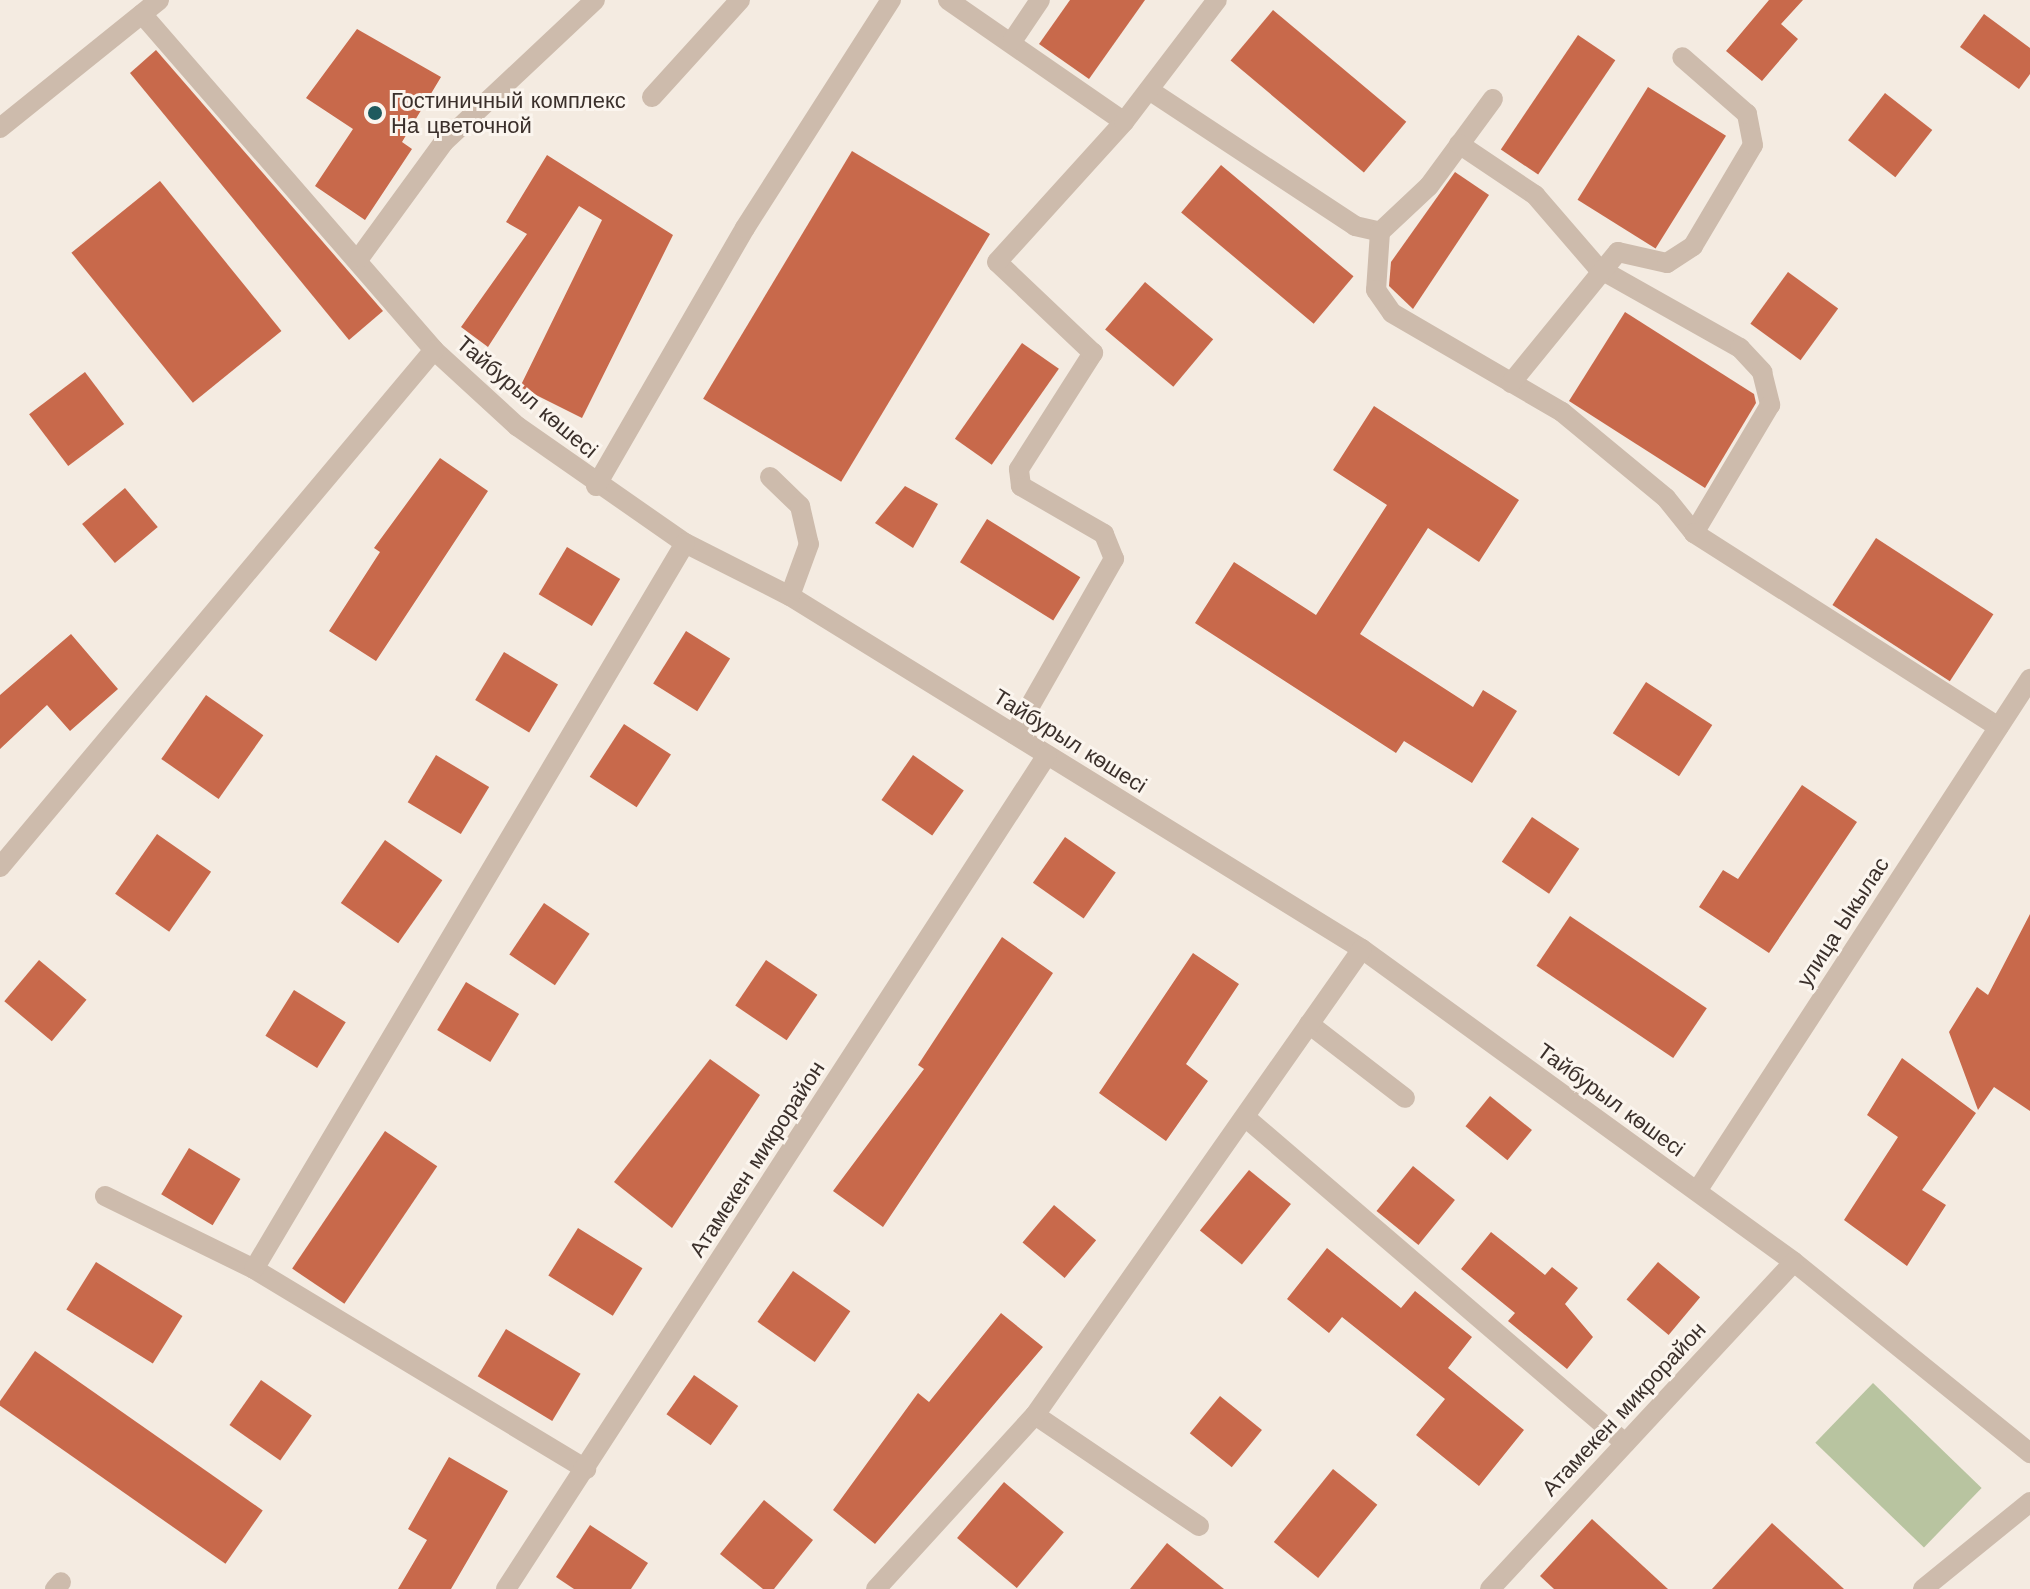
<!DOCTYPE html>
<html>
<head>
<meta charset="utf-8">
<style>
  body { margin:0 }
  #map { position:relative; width:2030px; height:1589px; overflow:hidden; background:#f4ebe1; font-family:"Work Sans",sans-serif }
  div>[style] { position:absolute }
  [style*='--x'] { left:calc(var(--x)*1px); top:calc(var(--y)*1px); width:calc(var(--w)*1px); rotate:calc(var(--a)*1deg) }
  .green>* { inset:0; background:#b8c4a0; transform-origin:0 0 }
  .building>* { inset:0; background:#c8694b; transform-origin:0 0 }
  .minor>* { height:20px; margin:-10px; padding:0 10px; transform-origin:10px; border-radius:10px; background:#cdbbac }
  .dots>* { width:22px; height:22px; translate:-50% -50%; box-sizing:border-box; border:4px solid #fbf5ee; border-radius:50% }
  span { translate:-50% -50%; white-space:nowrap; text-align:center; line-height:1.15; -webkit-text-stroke:6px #fbf5ee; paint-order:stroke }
  .poi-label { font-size:22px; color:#3b302b }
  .left { translate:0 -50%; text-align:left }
  .street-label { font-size:22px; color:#3b302b }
</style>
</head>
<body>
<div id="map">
  <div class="green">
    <div style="left:1873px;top:1383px;width:151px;height:83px;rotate:44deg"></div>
  </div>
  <div class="building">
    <div style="clip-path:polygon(1070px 0,1145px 0,1089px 79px,1039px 44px)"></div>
    <div style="clip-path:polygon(1769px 0,1803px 0,1781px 24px,1798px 39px,1762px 81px,1726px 51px)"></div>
    <div style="left:1273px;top:10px;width:174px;height:66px;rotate:40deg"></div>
    <div style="clip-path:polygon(1984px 14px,2030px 48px,2030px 74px,2019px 89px,1960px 47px)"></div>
    <div style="clip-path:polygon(357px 29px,441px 77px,402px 142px,412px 149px,365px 220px,315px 186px,353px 129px,306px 98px)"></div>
    <div style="left:1578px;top:35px;width:45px;height:138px;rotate:34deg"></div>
    <div style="clip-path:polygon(156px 50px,383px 311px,349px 340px,130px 73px)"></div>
    <div style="left:1648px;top:87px;width:92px;height:133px;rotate:32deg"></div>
    <div style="left:1885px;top:93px;width:60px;height:60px;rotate:38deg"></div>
    <div style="left:852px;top:151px;width:161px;height:289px;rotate:31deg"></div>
    <div style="clip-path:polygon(547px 155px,673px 235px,582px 418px,520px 387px,602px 220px,579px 206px,488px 347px,461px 327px,527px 234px,506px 222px)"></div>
    <div style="left:1221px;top:165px;width:173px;height:62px;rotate:40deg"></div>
    <div style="clip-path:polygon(1455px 172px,1489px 195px,1413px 309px,1389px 286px,1391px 262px)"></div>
    <div style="left:160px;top:181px;width:193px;height:114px;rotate:51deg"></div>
    <div style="left:1788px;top:272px;width:62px;height:64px;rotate:36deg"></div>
    <div style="left:1145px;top:282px;width:89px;height:62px;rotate:40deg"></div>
    <div style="clip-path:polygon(1625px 312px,1754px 394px,1756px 403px,1705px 488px,1569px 401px)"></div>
    <div style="left:1022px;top:343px;width:45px;height:117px;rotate:35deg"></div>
    <div style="left:85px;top:372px;width:65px;height:70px;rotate:53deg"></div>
    <div style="clip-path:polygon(1374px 406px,1519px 500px,1479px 562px,1428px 528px,1360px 634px,1473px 707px,1483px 690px,1517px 711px,1472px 783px,1404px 741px,1396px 753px,1195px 623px,1234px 562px,1316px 615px,1387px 505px,1333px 470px)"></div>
    <div style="clip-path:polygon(440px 458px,488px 491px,376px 661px,329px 631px,380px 552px,374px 548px)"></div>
    <div style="clip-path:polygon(905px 486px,938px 504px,913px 548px,875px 523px)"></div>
    <div style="left:125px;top:488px;width:51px;height:56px;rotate:50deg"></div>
    <div style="left:987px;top:519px;width:110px;height:51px;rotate:32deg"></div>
    <div style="left:1876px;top:538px;width:140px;height:80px;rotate:33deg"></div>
    <div style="left:567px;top:547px;width:62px;height:55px;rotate:31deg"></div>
    <div style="left:686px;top:631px;width:52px;height:62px;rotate:32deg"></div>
    <div style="clip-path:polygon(71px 634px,118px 689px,70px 731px,47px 705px,0 749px,0 695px)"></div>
    <div style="left:504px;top:652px;width:63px;height:56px;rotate:31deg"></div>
    <div style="left:1646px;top:682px;width:79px;height:61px;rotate:33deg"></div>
    <div style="left:206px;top:695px;width:70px;height:78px;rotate:35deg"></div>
    <div style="left:624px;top:724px;width:56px;height:63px;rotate:33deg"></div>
    <div style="left:436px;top:755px;width:62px;height:55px;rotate:31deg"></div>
    <div style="left:913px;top:755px;width:62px;height:55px;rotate:35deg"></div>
    <div style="clip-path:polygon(1802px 785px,1857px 822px,1769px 953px,1699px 907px,1723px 870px,1738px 879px)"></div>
    <div style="left:1532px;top:817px;width:57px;height:54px;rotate:34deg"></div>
    <div style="left:157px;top:834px;width:66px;height:73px;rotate:35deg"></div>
    <div style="left:1065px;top:837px;width:62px;height:56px;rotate:35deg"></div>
    <div style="left:385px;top:840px;width:70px;height:77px;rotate:35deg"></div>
    <div style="left:544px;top:903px;width:55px;height:62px;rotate:34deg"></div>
    <div style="clip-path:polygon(2030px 914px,2030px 1111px,1994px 1087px,1978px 1110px,1949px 1032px,1977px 987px,1988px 995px)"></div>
    <div style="left:1570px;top:916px;width:165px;height:60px;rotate:34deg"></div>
    <div style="clip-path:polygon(1002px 937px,1053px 973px,883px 1227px,833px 1191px,924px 1069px,918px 1065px)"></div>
    <div style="clip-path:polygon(1193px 953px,1239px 984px,1186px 1064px,1208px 1081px,1166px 1141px,1099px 1093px)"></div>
    <div style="left:39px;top:960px;width:62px;height:54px;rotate:40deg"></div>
    <div style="left:766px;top:960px;width:62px;height:55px;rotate:34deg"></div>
    <div style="left:466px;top:982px;width:62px;height:56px;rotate:31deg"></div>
    <div style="left:294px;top:990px;width:61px;height:54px;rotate:32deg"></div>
    <div style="clip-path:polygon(1902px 1058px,1976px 1113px,1922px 1190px,1946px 1205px,1907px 1266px,1844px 1220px,1898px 1137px,1867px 1115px)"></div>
    <div style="clip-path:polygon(710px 1059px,760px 1095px,672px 1228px,614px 1182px)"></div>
    <div style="left:1490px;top:1096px;width:54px;height:39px;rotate:39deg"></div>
    <div style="left:385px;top:1131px;width:63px;height:166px;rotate:34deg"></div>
    <div style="left:189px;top:1148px;width:60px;height:54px;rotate:31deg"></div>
    <div style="left:1413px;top:1166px;width:54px;height:58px;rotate:39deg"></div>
    <div style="left:1249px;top:1170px;width:54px;height:78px;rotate:39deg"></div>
    <div style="left:1054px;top:1205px;width:55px;height:49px;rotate:40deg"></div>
    <div style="left:578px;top:1228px;width:76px;height:56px;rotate:32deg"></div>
    <div style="clip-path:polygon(1491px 1232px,1545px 1275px,1552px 1267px,1578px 1288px,1565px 1304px,1593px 1337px,1567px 1369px,1508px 1321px,1515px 1313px,1461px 1269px)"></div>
    <div style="clip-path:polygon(1327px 1248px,1401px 1308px,1415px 1291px,1472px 1337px,1448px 1368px,1524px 1430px,1479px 1486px,1416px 1435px,1445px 1399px,1342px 1317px,1329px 1333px,1287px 1299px)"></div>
    <div style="left:96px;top:1262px;width:102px;height:56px;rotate:32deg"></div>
    <div style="left:1658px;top:1262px;width:55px;height:49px;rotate:40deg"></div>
    <div style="left:793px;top:1271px;width:70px;height:62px;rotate:35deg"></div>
    <div style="clip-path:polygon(1001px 1313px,1043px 1347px,875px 1544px,833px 1510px,918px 1393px,929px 1402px)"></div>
    <div style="left:506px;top:1329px;width:87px;height:55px;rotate:31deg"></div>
    <div style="left:35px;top:1351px;width:278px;height:65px;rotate:35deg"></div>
    <div style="left:694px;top:1375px;width:54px;height:48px;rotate:35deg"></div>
    <div style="left:261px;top:1380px;width:62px;height:55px;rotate:35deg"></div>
    <div style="left:1220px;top:1396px;width:54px;height:48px;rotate:39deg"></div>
    <div style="clip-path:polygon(449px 1457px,508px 1491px,451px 1589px,398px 1589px,427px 1540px,408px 1529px)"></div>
    <div style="left:1333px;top:1469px;width:57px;height:94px;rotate:39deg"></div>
    <div style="left:1004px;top:1482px;width:78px;height:73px;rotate:40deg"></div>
    <div style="clip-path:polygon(764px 1500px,813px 1540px,774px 1589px,763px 1589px,720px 1554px)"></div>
    <div style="clip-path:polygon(1592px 1519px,1668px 1589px,1554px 1589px,1540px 1576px)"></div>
    <div style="clip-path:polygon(1772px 1523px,1844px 1589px,1712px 1589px)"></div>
    <div style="clip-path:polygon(590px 1525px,648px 1563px,631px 1589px,574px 1589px,556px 1577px)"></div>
    <div style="clip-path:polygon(1167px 1543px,1224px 1589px,1130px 1589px)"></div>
  </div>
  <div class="minor">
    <div style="--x:948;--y:0;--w:214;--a:34.7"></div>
    <div style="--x:142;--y:14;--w:445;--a:49"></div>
    <div style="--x:434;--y:350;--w:113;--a:42.5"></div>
    <div style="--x:517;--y:426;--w:205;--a:34.9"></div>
    <div style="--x:685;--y:543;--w:118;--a:26.8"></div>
    <div style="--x:790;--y:596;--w:672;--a:31.68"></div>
    <div style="--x:1362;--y:949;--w:533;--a:35.92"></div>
    <div style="--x:1794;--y:1262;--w:304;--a:39"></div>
    <div style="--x:1013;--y:40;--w:48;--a:-56"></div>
    <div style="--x:1149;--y:90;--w:247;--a:33.4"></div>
    <div style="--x:1355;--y:226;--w:26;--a:13"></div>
    <div style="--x:1380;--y:232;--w:67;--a:-43.2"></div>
    <div style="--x:1429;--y:186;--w:108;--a:-53.7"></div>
    <div style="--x:652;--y:97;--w:131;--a:-47.8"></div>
    <div style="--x:0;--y:128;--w:204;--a:-38.8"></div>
    <div style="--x:1459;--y:144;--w:92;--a:33.9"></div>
    <div style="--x:1535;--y:195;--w:96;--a:49.2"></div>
    <div style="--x:1598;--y:268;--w:163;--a:29.4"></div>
    <div style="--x:1740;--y:348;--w:33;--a:47"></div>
    <div style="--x:1762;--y:372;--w:34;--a:76"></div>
    <div style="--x:1770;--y:405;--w:149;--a:120.7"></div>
    <div style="--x:1380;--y:232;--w:58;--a:93.9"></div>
    <div style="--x:1376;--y:290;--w:28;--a:55"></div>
    <div style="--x:1392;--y:313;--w:197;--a:30.2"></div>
    <div style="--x:1562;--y:412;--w:135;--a:39.6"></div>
    <div style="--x:1666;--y:498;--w:45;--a:51.3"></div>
    <div style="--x:1694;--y:533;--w:361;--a:32.5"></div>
    <div style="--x:360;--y:257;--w:142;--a:-53.9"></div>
    <div style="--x:444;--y:142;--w:207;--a:-43.2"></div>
    <div style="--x:1511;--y:383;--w:169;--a:-50.8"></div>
    <div style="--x:1618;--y:252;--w:50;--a:12.7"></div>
    <div style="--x:1667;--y:263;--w:31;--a:-33"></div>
    <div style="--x:1693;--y:246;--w:117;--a:-59.3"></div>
    <div style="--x:1753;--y:145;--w:32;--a:-101"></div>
    <div style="--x:1747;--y:114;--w:86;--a:-138.8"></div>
    <div style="--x:770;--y:477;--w:42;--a:44"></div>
    <div style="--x:800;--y:506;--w:39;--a:77"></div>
    <div style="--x:809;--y:544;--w:55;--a:110.1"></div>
    <div style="--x:596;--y:486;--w:298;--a:-60"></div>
    <div style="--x:745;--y:228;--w:271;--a:-57.4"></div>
    <div style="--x:1014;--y:734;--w:202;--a:-60.3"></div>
    <div style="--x:1114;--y:559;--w:27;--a:-112"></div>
    <div style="--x:1104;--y:534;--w:96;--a:-150"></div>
    <div style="--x:1021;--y:486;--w:17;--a:-97"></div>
    <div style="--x:1019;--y:469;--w:138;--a:-57.5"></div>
    <div style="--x:1093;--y:353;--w:132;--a:-136.5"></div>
    <div style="--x:997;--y:262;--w:189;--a:-47.8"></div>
    <div style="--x:1124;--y:122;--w:153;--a:-52.7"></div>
    <div style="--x:0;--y:867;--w:675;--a:-49.99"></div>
    <div style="--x:1309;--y:1024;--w:121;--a:37.6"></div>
    <div style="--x:1245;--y:1117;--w:501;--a:40.63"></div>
    <div style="--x:1697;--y:1191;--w:611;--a:-56.96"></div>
    <div style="--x:105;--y:1196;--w:166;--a:26.1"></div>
    <div style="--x:254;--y:1269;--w:388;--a:31.1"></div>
    <div style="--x:254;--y:1269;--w:844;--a:-59.3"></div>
    <div style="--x:1035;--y:1415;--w:198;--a:34.1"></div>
    <div style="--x:55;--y:1589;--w:9;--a:-49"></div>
    <div style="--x:506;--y:1589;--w:994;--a:-57.03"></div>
    <div style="--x:876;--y:1589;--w:236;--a:-47.6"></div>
    <div style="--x:1035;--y:1415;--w:569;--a:-54.94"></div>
    <div style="--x:1490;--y:1589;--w:446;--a:-47.1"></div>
    <div style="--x:1923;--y:1589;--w:138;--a:-39.1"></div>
  </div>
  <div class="dots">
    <div style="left:375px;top:113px;background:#1f5a5e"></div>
  </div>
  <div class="poi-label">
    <span class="left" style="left:391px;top:113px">Гостиничный комплекс<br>На цветочной</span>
  </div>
  <div class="street-label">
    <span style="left:527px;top:397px;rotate:40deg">Тайбурыл көшесі</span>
    <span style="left:1070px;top:741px;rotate:32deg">Тайбурыл көшесі</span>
    <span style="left:1843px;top:922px;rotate:-57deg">улица Ыкылас</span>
    <span style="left:1611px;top:1100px;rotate:36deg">Тайбурыл көшесі</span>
    <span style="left:757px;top:1159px;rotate:-57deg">Атамекен микрорайон</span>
    <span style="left:1624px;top:1409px;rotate:-47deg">Атамекен микрорайон</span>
  </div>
</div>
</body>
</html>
